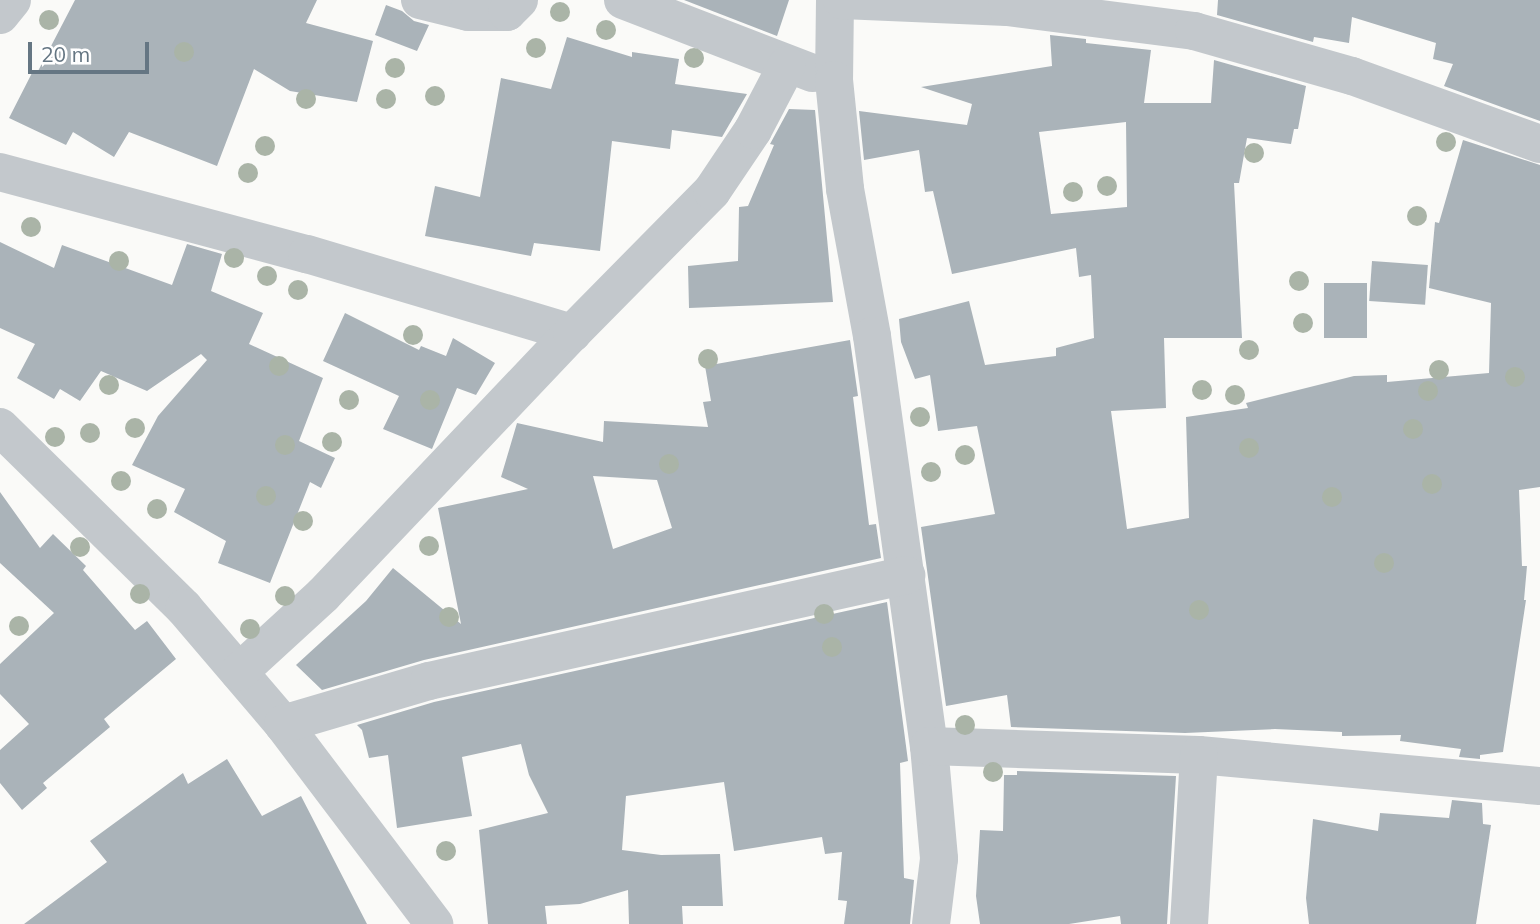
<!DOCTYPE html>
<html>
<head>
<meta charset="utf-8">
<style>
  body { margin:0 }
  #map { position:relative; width:1540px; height:924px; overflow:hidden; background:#fafaf8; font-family:Mulish,sans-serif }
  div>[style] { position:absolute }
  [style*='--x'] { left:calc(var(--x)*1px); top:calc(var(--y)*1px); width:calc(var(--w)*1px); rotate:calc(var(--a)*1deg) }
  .building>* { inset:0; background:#aab3b9; transform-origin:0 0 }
  .minor>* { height:38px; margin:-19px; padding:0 19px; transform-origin:19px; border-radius:19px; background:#c3c8cc }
  .trees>* { width:20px; height:20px; margin:-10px; border-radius:50%; background:#aab4a7 }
  span { translate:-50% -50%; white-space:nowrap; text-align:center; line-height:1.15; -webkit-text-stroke:7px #fff; paint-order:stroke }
  .scale { position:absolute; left:28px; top:42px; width:121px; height:32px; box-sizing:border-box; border:4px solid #657683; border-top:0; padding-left:9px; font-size:21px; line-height:24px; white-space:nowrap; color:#657683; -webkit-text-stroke:5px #fff; paint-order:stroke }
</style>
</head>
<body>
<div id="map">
  <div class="building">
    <div style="clip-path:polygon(75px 0,317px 0,306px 23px,373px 41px,357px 102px,290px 91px,254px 69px,217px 166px,129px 132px,114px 157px,73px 132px,66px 145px,9px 118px,33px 71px,37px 73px)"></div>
    <div style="clip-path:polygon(684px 0,789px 0,777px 36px)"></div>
    <div style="clip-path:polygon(1218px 0,1540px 0,1540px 121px,1444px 86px,1453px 64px,1433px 59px,1436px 43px,1352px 17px,1349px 43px,1314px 37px,1313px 42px,1217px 15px)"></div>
    <div style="clip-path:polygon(386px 5px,402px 11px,414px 21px,429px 25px,417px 51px,375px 35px)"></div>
    <div style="clip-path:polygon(evenodd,1050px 35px,1086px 39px,1086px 43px,1151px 50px,1144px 103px,1211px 103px,1214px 60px,1306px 86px,1298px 129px,1294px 129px,1291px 144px,1247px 138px,1239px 183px,1234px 183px,1242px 338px,1164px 338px,1166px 408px,1111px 411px,1127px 529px,1189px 518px,1186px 417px,1248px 408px,1246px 403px,1354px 376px,1387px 375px,1387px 382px,1489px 373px,1491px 303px,1429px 288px,1435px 222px,1439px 223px,1463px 140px,1540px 165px,1540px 487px,1519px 490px,1522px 566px,1527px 566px,1524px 600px,1526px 600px,1503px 752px,1480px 755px,1480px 759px,1459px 757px,1461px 749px,1400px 741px,1401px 735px,1342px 736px,1342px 732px,1275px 729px,1185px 733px,1011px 727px,1007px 695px,946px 706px,921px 527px,995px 514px,977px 426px,938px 431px,930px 375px,915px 379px,901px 342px,899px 319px,969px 301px,985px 365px,1056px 356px,1056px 348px,1094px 338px,1091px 275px,1079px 277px,1076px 248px,952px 274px,933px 191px,925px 192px,919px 150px,864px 160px,859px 111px,967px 125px,972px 104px,921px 87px,1052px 66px,1050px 35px,1126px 122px,1127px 207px,1051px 214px,1039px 132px,1126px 122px)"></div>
    <div style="clip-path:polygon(567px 37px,632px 57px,632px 52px,679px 59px,675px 84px,747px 94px,722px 137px,672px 130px,670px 149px,612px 141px,600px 251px,534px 243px,531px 256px,425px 236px,435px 186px,480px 197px,501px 78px,551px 89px)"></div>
    <div style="clip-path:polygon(789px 109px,815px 110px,833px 302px,689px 308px,688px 266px,738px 261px,739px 207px,748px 206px,774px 145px,770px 144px)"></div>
    <div style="clip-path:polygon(0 242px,54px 268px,62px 245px,172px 285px,187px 244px,222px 254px,211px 291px,263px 313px,249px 344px,323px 378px,299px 441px,335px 458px,321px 488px,310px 482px,270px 583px,218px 563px,226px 541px,174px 512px,185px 489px,132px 465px,158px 416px,207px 360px,201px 354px,147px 391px,101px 371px,80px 401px,60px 389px,54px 399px,17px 378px,35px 344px,0 328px)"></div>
    <div style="left:1372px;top:261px;width:56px;height:40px;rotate:4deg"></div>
    <div style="left:1324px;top:283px;width:43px;height:55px"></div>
    <div style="clip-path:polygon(345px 313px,419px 350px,421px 346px,446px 356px,453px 338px,495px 363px,476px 395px,457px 388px,432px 449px,383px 429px,399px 396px,323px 361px)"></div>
    <div style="clip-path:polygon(evenodd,850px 340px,858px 396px,853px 397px,869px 525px,876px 524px,881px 558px,424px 660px,322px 690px,296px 665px,366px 601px,393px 568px,461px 624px,438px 508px,528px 489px,501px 477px,517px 423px,603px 442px,604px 421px,708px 427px,703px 402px,711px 401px,705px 366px,850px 340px,593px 476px,657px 480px,672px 528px,613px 549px,593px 476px)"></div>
    <div style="clip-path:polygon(0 492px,40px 548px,53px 534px,86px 566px,83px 570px,135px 630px,147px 621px,176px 659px,104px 719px,110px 727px,43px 783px,47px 788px,22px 810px,0 783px,0 750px,29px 724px,0 694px,0 664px,54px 613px,0 563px)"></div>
    <div style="clip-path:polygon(887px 602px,908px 761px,900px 763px,904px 878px,914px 880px,910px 924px,844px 924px,847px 901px,838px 900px,842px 852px,825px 854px,822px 837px,734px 851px,724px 782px,626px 796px,622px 850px,661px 855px,720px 854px,723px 906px,682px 906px,683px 924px,629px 924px,628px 890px,580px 904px,545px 906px,547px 924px,488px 924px,479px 830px,548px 813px,529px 775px,521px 744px,462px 757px,472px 816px,397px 828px,388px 755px,369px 758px,362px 730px,357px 725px,434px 702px)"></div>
    <div style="clip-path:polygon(227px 759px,262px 816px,301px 796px,367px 924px,24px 924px,107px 862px,90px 841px,183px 773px,188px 784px)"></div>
    <div style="clip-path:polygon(1017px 771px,1176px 776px,1167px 924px,1121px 924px,1120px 916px,1069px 924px,980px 924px,976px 896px,980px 830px,1003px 831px,1004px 775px,1017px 775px)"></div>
    <div style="clip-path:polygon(1452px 800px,1482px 803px,1483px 824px,1491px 825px,1476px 924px,1309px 924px,1306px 898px,1313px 819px,1378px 831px,1380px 813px,1449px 818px)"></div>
  </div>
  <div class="minor">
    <div style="--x:420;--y:0;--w:49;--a:14"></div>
    <div style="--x:468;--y:12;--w:39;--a:0"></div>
    <div style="--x:507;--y:12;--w:17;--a:-45"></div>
    <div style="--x:623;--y:0;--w:203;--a:21.1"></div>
    <div style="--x:835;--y:0;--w:80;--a:90.7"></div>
    <div style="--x:834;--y:80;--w:110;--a:84.2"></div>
    <div style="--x:845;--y:189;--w:149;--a:79.6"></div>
    <div style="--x:872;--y:336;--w:414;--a:82.1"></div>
    <div style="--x:929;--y:746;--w:113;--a:84.9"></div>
    <div style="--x:939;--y:859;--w:65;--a:97"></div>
    <div style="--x:842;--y:0;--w:165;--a:2.4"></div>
    <div style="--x:1007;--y:7;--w:189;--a:7.3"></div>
    <div style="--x:1194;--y:31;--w:164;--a:15.9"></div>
    <div style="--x:1352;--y:76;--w:200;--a:19.9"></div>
    <div style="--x:0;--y:15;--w:19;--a:-51"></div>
    <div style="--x:0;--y:172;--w:318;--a:15"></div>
    <div style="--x:307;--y:254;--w:277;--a:16.6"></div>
    <div style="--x:0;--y:427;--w:258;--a:44.5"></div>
    <div style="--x:184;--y:608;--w:153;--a:49.5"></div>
    <div style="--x:283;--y:724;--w:251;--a:52.9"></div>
    <div style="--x:239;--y:672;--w:114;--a:-42.5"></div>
    <div style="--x:323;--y:595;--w:361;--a:-46.5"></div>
    <div style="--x:572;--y:333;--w:199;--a:-45.4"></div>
    <div style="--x:712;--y:191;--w:73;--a:-56.1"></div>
    <div style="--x:753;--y:130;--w:73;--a:-62.4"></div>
    <div style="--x:283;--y:724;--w:152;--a:-16.4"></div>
    <div style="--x:429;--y:681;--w:489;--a:-12.5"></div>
    <div style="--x:929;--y:746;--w:270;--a:1.9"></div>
    <div style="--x:1199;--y:755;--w:342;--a:5.2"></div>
    <div style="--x:1189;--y:924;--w:169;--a:-86.6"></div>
  </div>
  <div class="trees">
    <div style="left:560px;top:12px"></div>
    <div style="left:49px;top:20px"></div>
    <div style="left:606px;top:30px"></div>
    <div style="left:536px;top:48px"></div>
    <div style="left:184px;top:52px"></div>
    <div style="left:694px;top:58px"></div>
    <div style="left:395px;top:68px"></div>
    <div style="left:435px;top:96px"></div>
    <div style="left:306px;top:99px"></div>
    <div style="left:386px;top:99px"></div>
    <div style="left:1446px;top:142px"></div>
    <div style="left:265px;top:146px"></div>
    <div style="left:1254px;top:153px"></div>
    <div style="left:248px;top:173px"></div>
    <div style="left:1107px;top:186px"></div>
    <div style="left:1073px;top:192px"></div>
    <div style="left:1417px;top:216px"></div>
    <div style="left:31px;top:227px"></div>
    <div style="left:234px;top:258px"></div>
    <div style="left:119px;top:261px"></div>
    <div style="left:267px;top:276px"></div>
    <div style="left:1299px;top:281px"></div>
    <div style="left:298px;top:290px"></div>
    <div style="left:1303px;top:323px"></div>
    <div style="left:413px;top:335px"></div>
    <div style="left:1249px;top:350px"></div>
    <div style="left:708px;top:359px"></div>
    <div style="left:279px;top:366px"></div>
    <div style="left:1439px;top:370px"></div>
    <div style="left:1515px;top:377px"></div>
    <div style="left:109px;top:385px"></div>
    <div style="left:1202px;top:390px"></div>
    <div style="left:1428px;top:391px"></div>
    <div style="left:1235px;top:395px"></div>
    <div style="left:349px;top:400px"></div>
    <div style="left:430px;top:400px"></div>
    <div style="left:920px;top:417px"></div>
    <div style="left:135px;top:428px"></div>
    <div style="left:1413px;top:429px"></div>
    <div style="left:90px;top:433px"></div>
    <div style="left:55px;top:437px"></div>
    <div style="left:332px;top:442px"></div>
    <div style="left:285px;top:445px"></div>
    <div style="left:1249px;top:448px"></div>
    <div style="left:965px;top:455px"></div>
    <div style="left:669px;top:464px"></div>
    <div style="left:931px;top:472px"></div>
    <div style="left:121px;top:481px"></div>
    <div style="left:1432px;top:484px"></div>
    <div style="left:266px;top:496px"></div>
    <div style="left:1332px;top:497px"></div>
    <div style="left:157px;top:509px"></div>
    <div style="left:303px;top:521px"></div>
    <div style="left:429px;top:546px"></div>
    <div style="left:80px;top:547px"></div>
    <div style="left:1384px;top:563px"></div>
    <div style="left:140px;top:594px"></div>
    <div style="left:285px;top:596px"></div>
    <div style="left:1199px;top:610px"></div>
    <div style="left:824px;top:614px"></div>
    <div style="left:449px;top:617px"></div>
    <div style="left:19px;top:626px"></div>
    <div style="left:250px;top:629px"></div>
    <div style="left:832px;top:647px"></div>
    <div style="left:965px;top:725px"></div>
    <div style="left:993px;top:772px"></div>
    <div style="left:446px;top:851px"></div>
  </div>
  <div class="scale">20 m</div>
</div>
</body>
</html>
